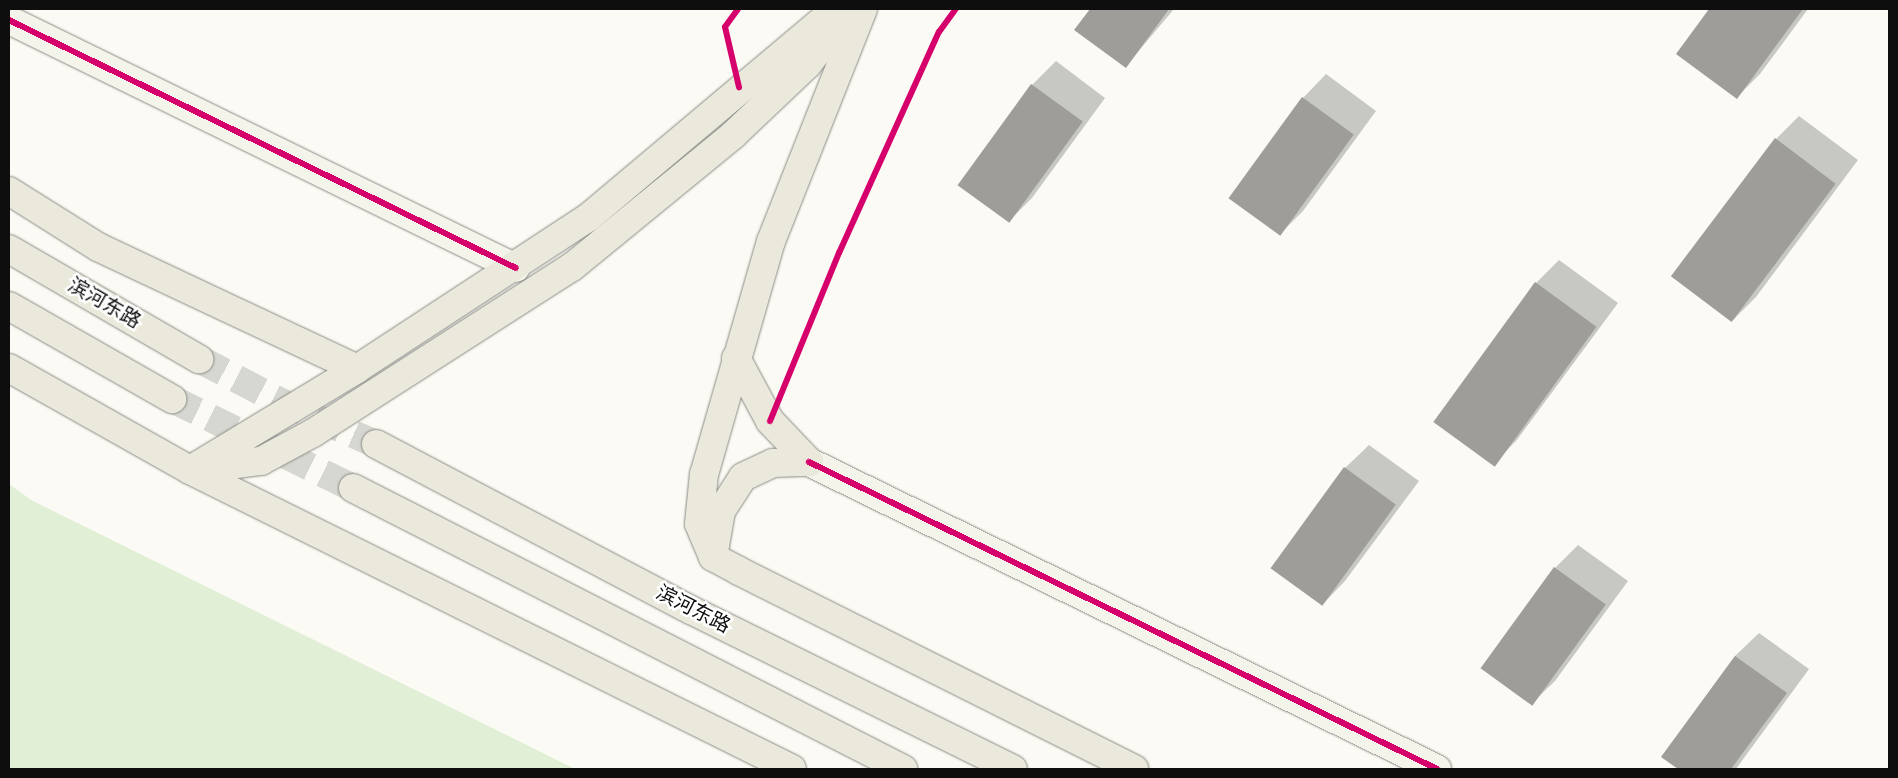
<!DOCTYPE html>
<html>
<head>
<meta charset="utf-8">
<style>
  body { margin:0 }
  #map { position:relative; width:1898px; height:778px; overflow:hidden; background:#fbfaf4; font-family:Spectral,"Noto Sans SC",serif }
  div>[style] { position:absolute }
  [style*='--x'] { left:calc(var(--x)*1px); top:calc(var(--y)*1px); width:calc(var(--w)*1px); rotate:calc(var(--a)*1deg) }
  .green>* { inset:0; background:#e1efd6 }
  .shadow>* { inset:0; background:#0003 }
  .building>* { inset:0; background:#9e9d99; transform-origin:0 0 }
  .primary-tunnel>* { height:28px; margin-top:-14px; transform-origin:0; background:repeating-linear-gradient(90deg,#d7d7d2 0 28px,transparent 0 42px) }
  .roads { filter:drop-shadow(0 0 1px #8b8b88) drop-shadow(0 0 1px #8b8b88) }
  .secondary>* { height:28px; margin:-14px; padding:0 14px; transform-origin:14px; border-radius:14px; background:#f4f4eb }
  .primary>* { height:28px; margin:-14px; padding:0 14px; transform-origin:14px; border-radius:14px; background:#ebe9db }
  .cycleway>* { height:6px; margin:-3px; padding:0 3px; transform-origin:3px; border-radius:3px; background:#d6006c }
  span { translate:-50% -50%; white-space:nowrap; text-align:center; line-height:1.15; -webkit-text-stroke:5px #fff; paint-order:stroke }
  .street-label { font-size:20px; color:#0e0e0e }
  .frame { position:absolute; inset:0; border:10px solid #0e0e0e; pointer-events:none }
</style>
</head>
<body>
<div id="map">
  <div class="green">
    <div style="clip-path:polygon(9px 484px,31px 500px,575px 769px,9px 769px)"></div>
  </div>
  <div class="shadow">
    <div style="clip-path:polygon(1091px 9px,1174px 9px,1126px 66px,1076px 30px)"></div>
    <div style="clip-path:polygon(1711px 9px,1808px 9px,1760px 74px,1737px 97px,1678px 54px)"></div>
    <div style="clip-path:polygon(1056px 61px,1105px 98px,1032px 198px,1009px 221px,959px 185px,1032px 85px)"></div>
    <div style="clip-path:polygon(1326px 74px,1376px 111px,1303px 211px,1280px 234px,1230px 197px,1303px 98px)"></div>
    <div style="clip-path:polygon(1799px 116px,1858px 160px,1756px 297px,1733px 320px,1776px 139px)"></div>
    <div style="clip-path:polygon(1559px 260px,1618px 303px,1516px 441px,1493px 464px,1536px 283px)"></div>
    <div style="clip-path:polygon(1369px 445px,1419px 481px,1345px 581px,1322px 605px,1272px 568px,1345px 468px)"></div>
    <div style="clip-path:polygon(1578px 545px,1628px 581px,1555px 681px,1531px 704px,1555px 568px)"></div>
    <div style="clip-path:polygon(1759px 633px,1809px 669px,1736px 769px,1680px 769px,1662px 756px,1735px 656px)"></div>
  </div>
  <div class="building">
    <div style="clip-path:polygon(1090px 9px,1169px 9px,1126px 68px,1074px 30px)"></div>
    <div style="clip-path:polygon(1709px 9px,1803px 9px,1737px 99px,1676px 54px)"></div>
    <div style="left:1031px;top:84px;width:64px;height:125px;rotate:36deg"></div>
    <div style="left:1302px;top:97px;width:64px;height:125px;rotate:36deg"></div>
    <div style="left:1775px;top:138px;width:76px;height:173px;rotate:37deg"></div>
    <div style="left:1535px;top:282px;width:76px;height:173px;rotate:36deg"></div>
    <div style="left:1344px;top:467px;width:64px;height:125px;rotate:36deg"></div>
    <div style="left:1554px;top:567px;width:64px;height:125px;rotate:36deg"></div>
    <div style="clip-path:polygon(1735px 656px,1787px 693px,1731px 769px,1678px 769px,1661px 757px)"></div>
  </div>
  <div class="primary-tunnel">
    <div style="--x:199;--y:359;--w:88;--a:27.7"></div>
    <div style="--x:277;--y:400;--w:108;--a:24"></div>
    <div style="--x:172;--y:399;--w:202;--a:26.2"></div>
  </div>
  <div class="roads">
    <div class="secondary">
      <div style="--x:9;--y:20;--w:564;--a:26.07"></div>
      <div style="--x:809;--y:462;--w:699;--a:26.05"></div>
    </div>
    <div class="primary">
      <div style="--x:836;--y:9;--w:323;--a:139.9"></div>
      <div style="--x:589;--y:217;--w:277;--a:146.8"></div>
      <div style="--x:357;--y:369;--w:195;--a:148.8"></div>
      <div style="--x:190;--y:470;--w:72;--a:-7.2"></div>
      <div style="--x:261;--y:461;--w:59;--a:-28.3"></div>
      <div style="--x:313;--y:433;--w:308;--a:-32.7"></div>
      <div style="--x:572;--y:267;--w:208;--a:-39.3"></div>
      <div style="--x:733;--y:135;--w:102;--a:-43.4"></div>
      <div style="--x:807;--y:65;--w:71;--a:-51.8"></div>
      <div style="--x:863;--y:9;--w:250;--a:111.6"></div>
      <div style="--x:771;--y:241;--w:242;--a:106"></div>
      <div style="--x:704;--y:474;--w:50;--a:95.7"></div>
      <div style="--x:699;--y:524;--w:36;--a:67"></div>
      <div style="--x:713;--y:557;--w:30;--a:28"></div>
      <div style="--x:739;--y:571;--w:442;--a:26.6"></div>
      <div style="--x:9;--y:191;--w:105;--a:32.2"></div>
      <div style="--x:98;--y:247;--w:286;--a:25.2"></div>
      <div style="--x:9;--y:249;--w:220;--a:30.1"></div>
      <div style="--x:9;--y:306;--w:188;--a:29.7"></div>
      <div style="--x:736;--y:358;--w:72;--a:61.6"></div>
      <div style="--x:770;--y:421;--w:57;--a:46.4"></div>
      <div style="--x:9;--y:368;--w:208;--a:29.4"></div>
      <div style="--x:190;--y:470;--w:672;--a:26.41"></div>
      <div style="--x:376;--y:444;--w:356;--a:27.8"></div>
      <div style="--x:691;--y:610;--w:359;--a:26.3"></div>
      <div style="--x:353;--y:488;--w:618;--a:27.06"></div>
      <div style="--x:713;--y:557;--w:47;--a:-80.1"></div>
      <div style="--x:721;--y:511;--w:40;--a:-57.1"></div>
      <div style="--x:743;--y:477;--w:33;--a:-25"></div>
      <div style="--x:773;--y:463;--w:36;--a:-2"></div>
    </div>
  </div>
  <div class="cycleway">
    <div style="--x:738;--y:9;--w:22;--a:126"></div>
    <div style="--x:725;--y:27;--w:62;--a:76.9"></div>
    <div style="--x:9;--y:20;--w:564;--a:26.07"></div>
    <div style="--x:770;--y:421;--w:182;--a:-67.7"></div>
    <div style="--x:839;--y:253;--w:243;--a:-65.7"></div>
    <div style="--x:939;--y:32;--w:29;--a:-54"></div>
    <div style="--x:809;--y:462;--w:699;--a:26.05"></div>
  </div>
  <div class="street-label">
    <span style="left:104px;top:304px;rotate:30deg">滨河东路</span>
    <span style="left:693px;top:610px;rotate:27deg">滨河东路</span>
  </div>
  <div class="frame"></div>
</div>
</body>
</html>
